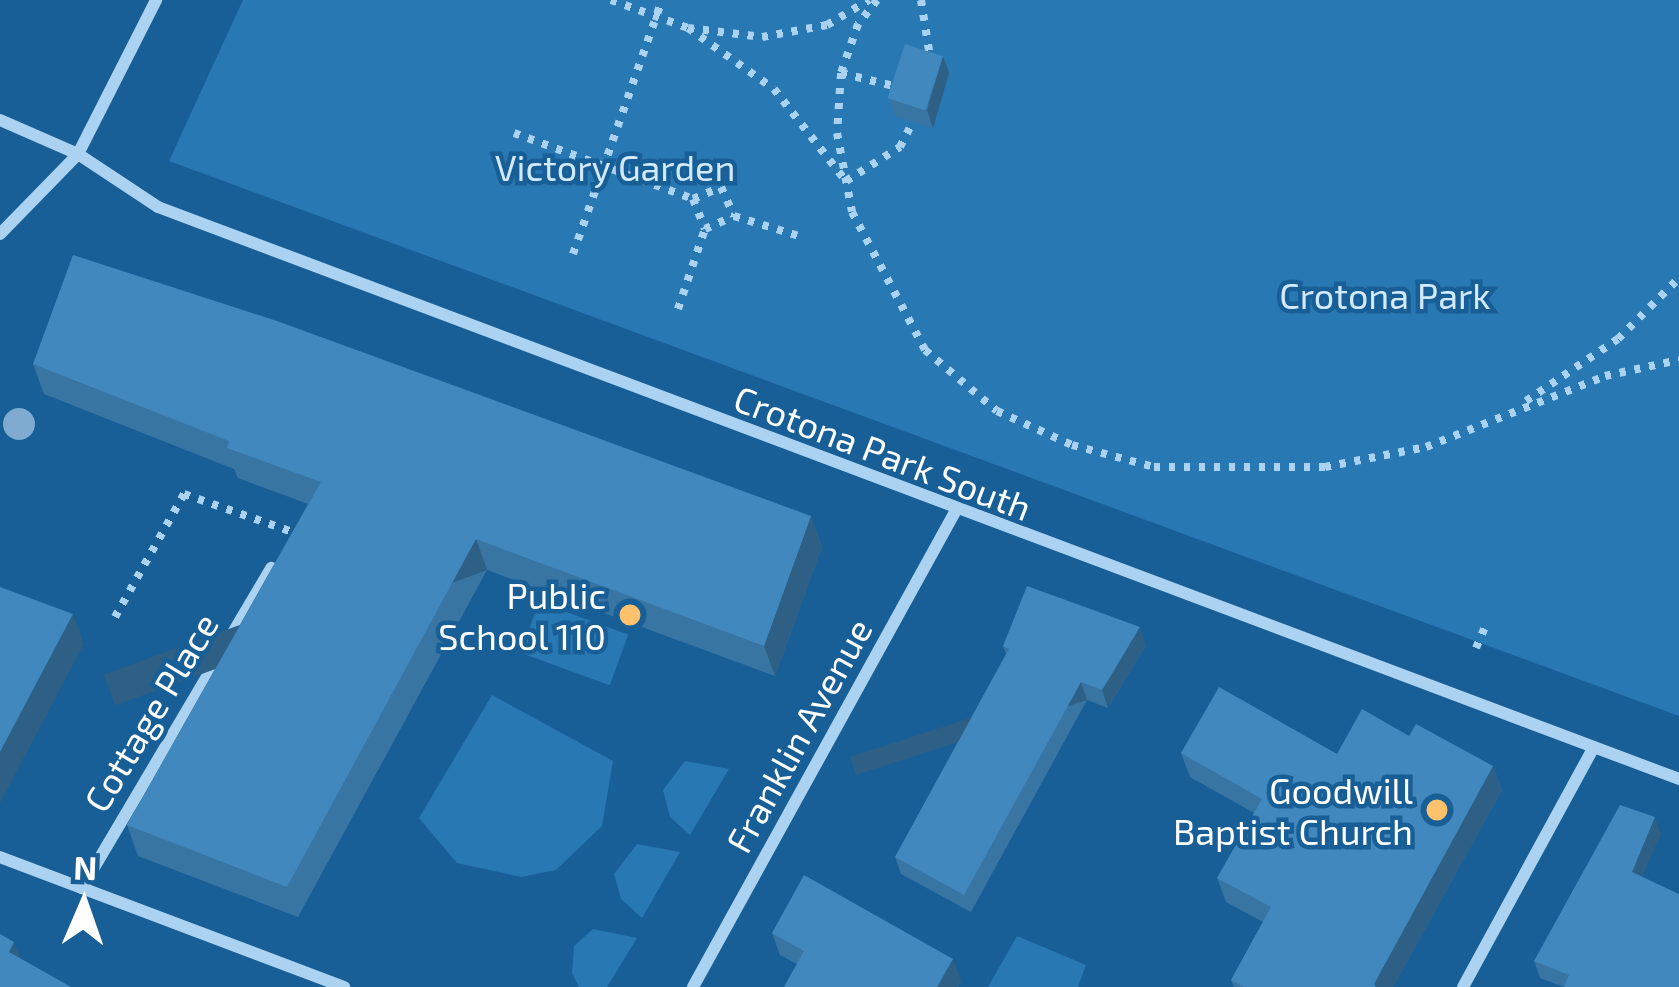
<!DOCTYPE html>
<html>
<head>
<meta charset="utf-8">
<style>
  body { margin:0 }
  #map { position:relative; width:1679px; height:987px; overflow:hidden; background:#185f97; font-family:"Exo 2",sans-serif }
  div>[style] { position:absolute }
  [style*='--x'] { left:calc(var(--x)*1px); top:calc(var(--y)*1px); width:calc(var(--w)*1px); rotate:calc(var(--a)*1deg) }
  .green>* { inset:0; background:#2878b3; transform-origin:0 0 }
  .path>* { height:8px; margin-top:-4px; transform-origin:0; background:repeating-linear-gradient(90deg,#abd3f1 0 6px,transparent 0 15px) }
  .street>* { height:12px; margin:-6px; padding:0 6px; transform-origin:6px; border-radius:6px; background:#abd3f1 }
  .trees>* { width:32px; height:32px; margin:-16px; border-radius:50%; background:#7eabcf }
  .wall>* { inset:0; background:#3875a3 }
  .shaded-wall>* { inset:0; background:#2e5f85; transform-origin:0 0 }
  .building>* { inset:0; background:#4188be; transform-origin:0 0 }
  .dots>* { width:33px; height:33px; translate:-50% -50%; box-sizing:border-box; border:6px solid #185f97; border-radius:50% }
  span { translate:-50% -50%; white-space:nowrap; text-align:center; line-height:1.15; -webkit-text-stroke:9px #185f97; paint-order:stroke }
  .park-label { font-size:36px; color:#d2eafc }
  .street-label { font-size:36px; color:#fff }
  .poi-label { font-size:36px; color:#fff }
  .right { translate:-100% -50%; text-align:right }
  .north { position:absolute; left:24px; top:843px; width:120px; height:120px; -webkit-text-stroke:9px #185f97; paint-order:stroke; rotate:2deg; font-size:33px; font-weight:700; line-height:48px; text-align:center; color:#fff }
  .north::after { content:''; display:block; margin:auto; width:42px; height:54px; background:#fff; clip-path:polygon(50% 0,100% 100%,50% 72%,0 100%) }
</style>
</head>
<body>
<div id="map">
  <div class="green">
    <div style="clip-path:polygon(243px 0,1679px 0,1679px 716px,169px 161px)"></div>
    <div style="left:539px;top:602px;width:95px;height:54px;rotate:20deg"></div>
    <div style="clip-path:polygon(492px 695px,613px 761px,602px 826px,556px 870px,521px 877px,457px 863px,419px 818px)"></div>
    <div style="clip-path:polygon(685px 761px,729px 769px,690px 835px,670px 817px,663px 790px)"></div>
    <div style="clip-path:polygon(637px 844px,680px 852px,642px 918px,621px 899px,614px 874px)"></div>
    <div style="clip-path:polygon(593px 929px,637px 938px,607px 987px,579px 987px,572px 973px,574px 946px)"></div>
    <div style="clip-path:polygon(1017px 936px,1086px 965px,1078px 987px,988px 987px)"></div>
  </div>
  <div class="path">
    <div style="--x:611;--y:0;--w:82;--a:20"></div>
    <div style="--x:688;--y:28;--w:75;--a:6.9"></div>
    <div style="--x:762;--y:37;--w:66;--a:-10.5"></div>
    <div style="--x:827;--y:25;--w:49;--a:-30.8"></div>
    <div style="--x:877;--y:0;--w:31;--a:128"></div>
    <div style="--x:858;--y:24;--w:52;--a:109.1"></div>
    <div style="--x:841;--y:73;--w:60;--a:93.8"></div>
    <div style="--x:837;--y:133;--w:80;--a:79.2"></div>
    <div style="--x:852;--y:212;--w:156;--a:62.1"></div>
    <div style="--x:925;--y:350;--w:94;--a:40.3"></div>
    <div style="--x:997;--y:411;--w:82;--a:24.4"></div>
    <div style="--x:1072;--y:445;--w:85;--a:15"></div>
    <div style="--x:1154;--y:467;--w:171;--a:0"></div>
    <div style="--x:1325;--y:467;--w:103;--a:-11.2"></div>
    <div style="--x:1426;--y:447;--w:193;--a:-21.6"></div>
    <div style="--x:1605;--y:376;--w:76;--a:-12.2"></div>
    <div style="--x:921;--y:0;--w:58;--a:81"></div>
    <div style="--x:688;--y:28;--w:105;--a:35.3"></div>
    <div style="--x:774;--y:89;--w:117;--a:52"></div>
    <div style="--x:846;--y:181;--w:64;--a:-32.2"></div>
    <div style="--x:900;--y:147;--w:28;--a:-63"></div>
    <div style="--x:841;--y:73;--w:63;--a:13.8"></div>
    <div style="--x:514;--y:133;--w:191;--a:20.2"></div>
    <div style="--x:693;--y:199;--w:30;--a:-23"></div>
    <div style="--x:721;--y:187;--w:32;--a:66"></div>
    <div style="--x:734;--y:216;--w:68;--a:17.1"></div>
    <div style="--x:693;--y:199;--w:32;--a:68"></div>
    <div style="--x:705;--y:229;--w:32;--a:-24"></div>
    <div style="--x:573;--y:254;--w:269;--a:-70.7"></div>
    <div style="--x:678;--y:309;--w:84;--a:-71.4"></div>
    <div style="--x:1526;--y:401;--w:111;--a:-34"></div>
    <div style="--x:1618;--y:339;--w:86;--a:-45"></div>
    <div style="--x:115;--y:617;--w:141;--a:-60.7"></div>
    <div style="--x:184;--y:494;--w:121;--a:19.3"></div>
    <div style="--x:1476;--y:648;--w:23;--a:-67"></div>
  </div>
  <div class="street">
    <div style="--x:0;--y:120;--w:85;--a:23.6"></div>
    <div style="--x:78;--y:154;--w:96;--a:33.5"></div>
    <div style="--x:158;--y:207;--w:1625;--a:20.61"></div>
    <div style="--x:0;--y:234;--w:112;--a:-45.7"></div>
    <div style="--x:78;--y:154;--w:173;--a:-63.1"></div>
    <div style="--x:0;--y:857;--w:368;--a:20.7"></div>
    <div style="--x:82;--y:888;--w:372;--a:-59.4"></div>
    <div style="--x:693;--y:987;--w:542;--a:-61.12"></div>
    <div style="--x:1463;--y:987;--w:273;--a:-61.4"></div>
  </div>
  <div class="trees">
    <div style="left:19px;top:424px"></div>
  </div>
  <div class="wall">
    <div style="clip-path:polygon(943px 56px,949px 73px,933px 128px,895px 116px,889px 99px)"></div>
    <div style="clip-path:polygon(33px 364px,811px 516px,822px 547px,775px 676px,487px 570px,298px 917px,138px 856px,127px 825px,308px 504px,238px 478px,234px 469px,44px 394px)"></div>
    <div style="clip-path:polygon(1146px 645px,1108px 708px,1087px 700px,971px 912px,901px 874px,895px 857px,1006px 654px,1003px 646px)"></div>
    <div style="clip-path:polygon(1409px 736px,1493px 766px,1502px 790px,1393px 987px,1234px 987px,1231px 980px,1263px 922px,1226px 902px,1217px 878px,1254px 813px,1190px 777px,1181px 753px,1337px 754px)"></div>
    <div style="clip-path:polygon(1661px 834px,1564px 987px,1540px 978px,1534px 961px)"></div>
    <div style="clip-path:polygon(772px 933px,961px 981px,958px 987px,784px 987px,797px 964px,780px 955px)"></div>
  </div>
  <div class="shaded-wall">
    <div style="clip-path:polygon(943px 56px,949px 73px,933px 128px,927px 110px)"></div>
    <div style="clip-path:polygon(811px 516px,822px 547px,775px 676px,764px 646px)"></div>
    <div style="left:476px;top:539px;width:33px;height:396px;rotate:70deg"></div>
    <div style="clip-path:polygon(73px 614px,84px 644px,0 803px,0 752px)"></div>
    <div style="clip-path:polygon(1140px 627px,1146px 645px,1108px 708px,1102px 690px)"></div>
    <div style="left:1081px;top:682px;width:19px;height:243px;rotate:72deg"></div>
    <div style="clip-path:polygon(1493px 766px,1502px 790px,1393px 987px,1375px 987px,1374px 984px)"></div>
    <div style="clip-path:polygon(1655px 817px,1661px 834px,1637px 888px,1632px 872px)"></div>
    <div style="clip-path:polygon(14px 942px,22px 961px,9px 952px)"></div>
    <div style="clip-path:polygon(953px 959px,961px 981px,958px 987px,937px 987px)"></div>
  </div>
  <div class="building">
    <div style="left:905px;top:44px;width:40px;height:57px;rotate:18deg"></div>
    <div style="clip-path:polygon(73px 255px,277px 321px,811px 516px,764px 646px,476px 539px,287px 887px,127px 825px,321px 482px,227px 448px,229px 441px,33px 364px)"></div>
    <div style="clip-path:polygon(1027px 586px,1140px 627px,1102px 690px,1081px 682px,964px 895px,895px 857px,1009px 649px,1003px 646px)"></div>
    <div style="clip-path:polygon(0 587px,73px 614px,0 752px)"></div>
    <div style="clip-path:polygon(1219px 687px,1337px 754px,1362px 709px,1409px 736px,1416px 724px,1493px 766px,1374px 984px,1376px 987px,1244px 987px,1231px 980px,1271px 907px,1217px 878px,1262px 799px,1181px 753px)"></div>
    <div style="clip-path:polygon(1620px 805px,1655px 817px,1632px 872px,1679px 894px,1679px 987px,1564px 987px,1569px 975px,1534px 961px)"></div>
    <div style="clip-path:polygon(804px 875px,953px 959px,937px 987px,784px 987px,804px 951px,772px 933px)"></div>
    <div style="clip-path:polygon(0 934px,14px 942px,9px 952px,71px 987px,0 987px)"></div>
  </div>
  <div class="dots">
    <div style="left:630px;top:615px;background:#ffc16b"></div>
    <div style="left:1437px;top:810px;background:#ffc16b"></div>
  </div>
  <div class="park-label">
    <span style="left:615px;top:167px">Victory Garden</span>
    <span style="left:1385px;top:295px">Crotona Park</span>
  </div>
  <div class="street-label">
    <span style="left:883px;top:452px;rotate:21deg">Crotona Park South</span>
    <span style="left:150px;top:712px;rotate:-59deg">Cottage Place</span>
    <span style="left:798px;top:735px;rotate:-61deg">Franklin Avenue</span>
  </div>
  <div class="poi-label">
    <span class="right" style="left:606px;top:615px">Public<br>School 110</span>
    <span class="right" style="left:1413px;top:810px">Goodwill<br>Baptist Church</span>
  </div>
  <div class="north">N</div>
</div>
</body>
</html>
